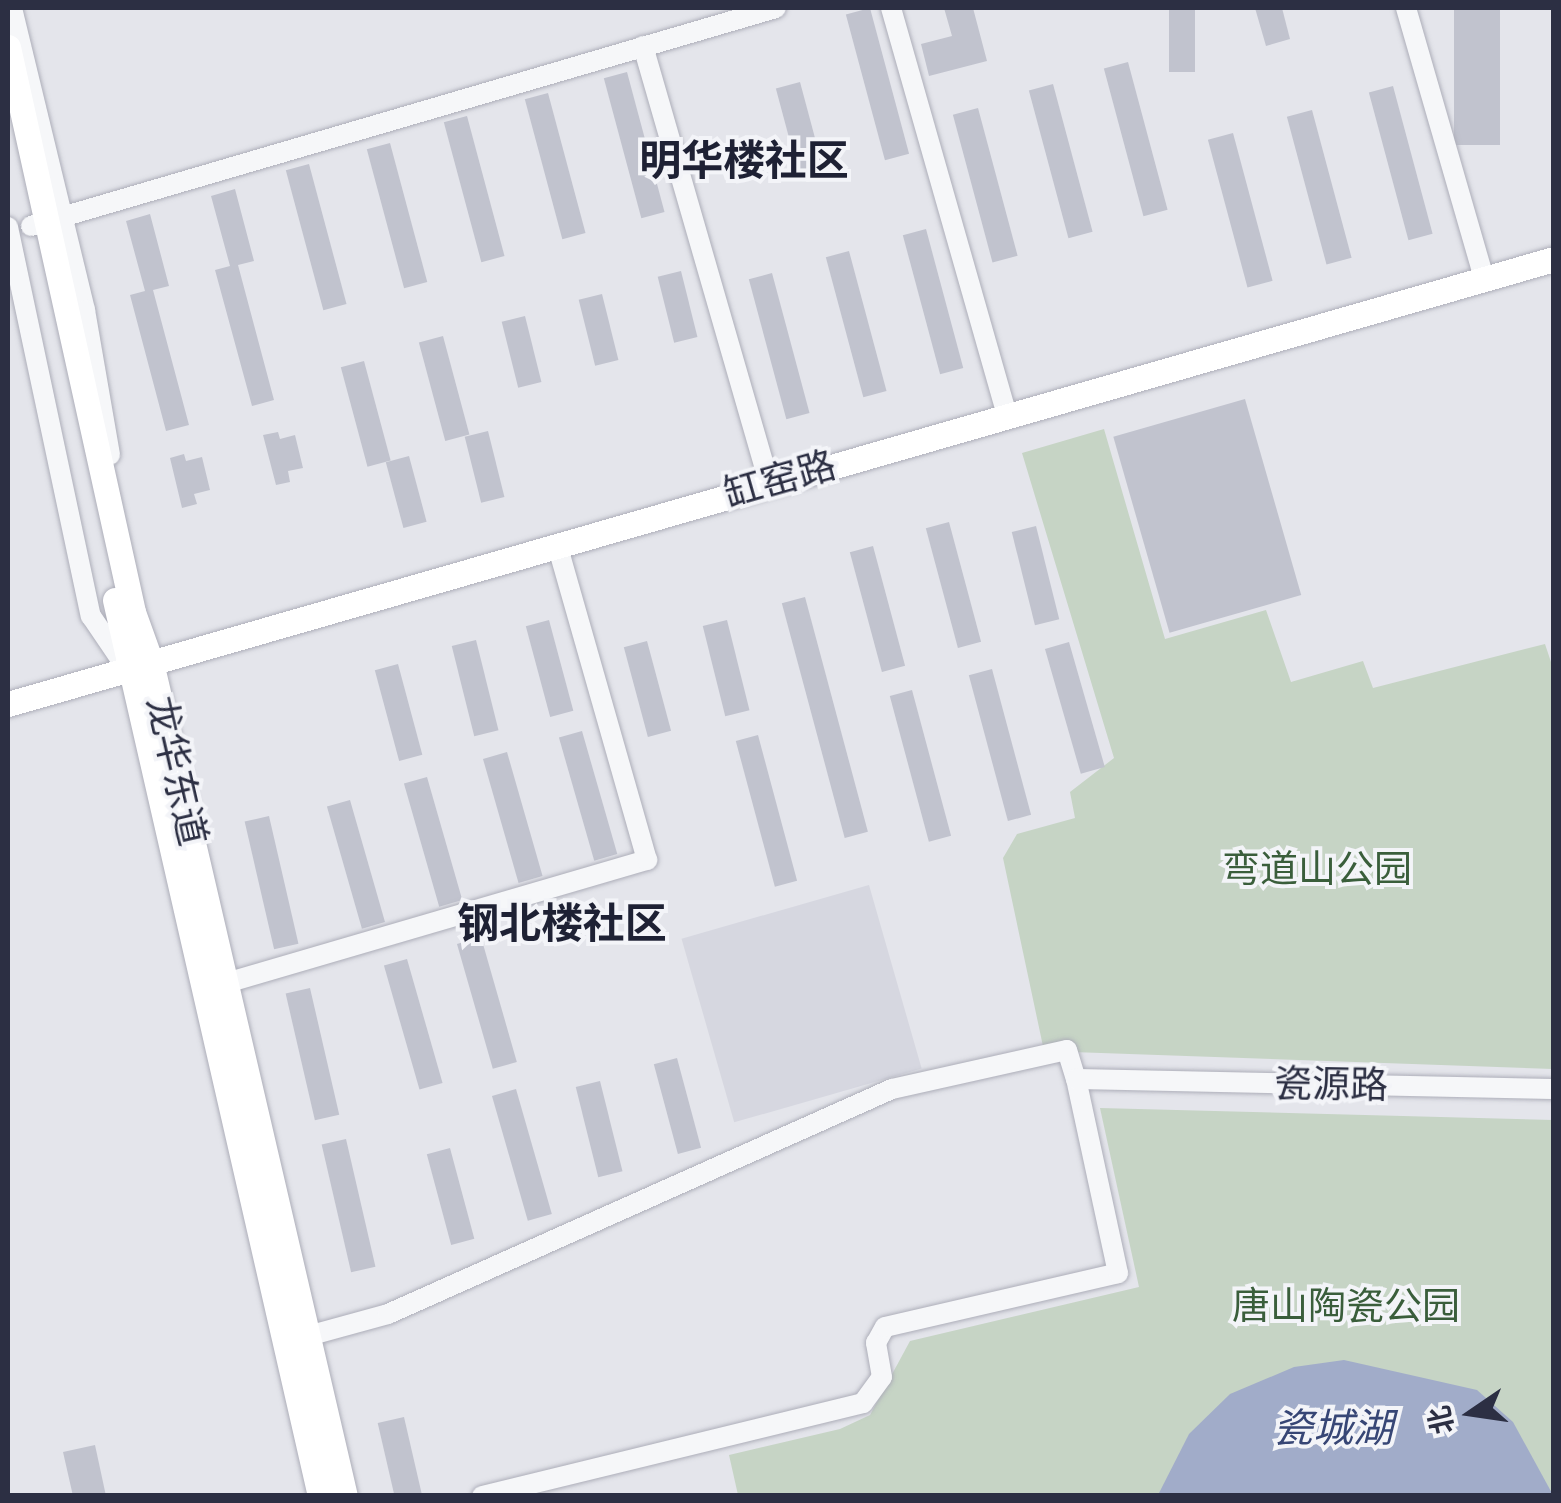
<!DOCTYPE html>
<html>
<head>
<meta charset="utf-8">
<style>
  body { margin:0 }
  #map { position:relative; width:1561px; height:1503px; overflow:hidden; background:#e4e5eb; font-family:Signika,"Noto Sans SC",sans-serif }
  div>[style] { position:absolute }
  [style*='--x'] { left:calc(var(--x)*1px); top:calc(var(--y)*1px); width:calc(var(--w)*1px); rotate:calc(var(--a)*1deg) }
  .built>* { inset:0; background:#d6d7e0; transform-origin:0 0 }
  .green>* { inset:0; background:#c6d4c5 }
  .water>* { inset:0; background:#a1acc9 }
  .building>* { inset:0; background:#c1c3ce; transform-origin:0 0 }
  .roads { filter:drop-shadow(0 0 2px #adaeb9) drop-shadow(0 0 2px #adaeb9) }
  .minor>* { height:20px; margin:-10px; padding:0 10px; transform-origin:10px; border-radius:10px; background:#f6f7f9 }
  .major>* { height:25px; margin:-12.5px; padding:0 12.5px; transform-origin:12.5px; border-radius:12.5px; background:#fff }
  span { translate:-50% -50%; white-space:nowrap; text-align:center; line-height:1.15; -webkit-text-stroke:8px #f3f4f8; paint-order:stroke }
  .street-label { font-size:38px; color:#2c2f43 }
  .park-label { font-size:38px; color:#3a5e3b }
  .water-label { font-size:40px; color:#374675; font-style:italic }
  .quarter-label { font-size:42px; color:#1e2134; font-weight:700 }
  .frame { position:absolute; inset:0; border:10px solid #2c2f43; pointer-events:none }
  .north { position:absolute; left:1421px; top:1363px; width:100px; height:100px; -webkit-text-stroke:8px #f3f4f8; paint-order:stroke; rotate:257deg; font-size:28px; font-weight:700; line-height:40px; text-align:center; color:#2c2f43 }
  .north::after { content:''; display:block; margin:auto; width:35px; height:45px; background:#2c2f43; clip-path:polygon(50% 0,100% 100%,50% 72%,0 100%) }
</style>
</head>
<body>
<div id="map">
  <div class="built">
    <div style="left:869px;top:885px;width:191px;height:195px;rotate:74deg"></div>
  </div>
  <div class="green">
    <div style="clip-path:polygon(1104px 429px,1165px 639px,1266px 610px,1291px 682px,1363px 661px,1373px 688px,1545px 644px,1554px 671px,1553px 1069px,1044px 1051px,1003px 858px,1017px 834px,1075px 818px,1070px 792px,1114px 758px,1022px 453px)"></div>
    <div style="clip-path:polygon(1100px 1108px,1553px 1120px,1553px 1495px,738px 1495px,729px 1455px,840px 1429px,870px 1415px,910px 1341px,1139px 1287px)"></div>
  </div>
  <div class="water">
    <div style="clip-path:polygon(1344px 1360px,1477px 1390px,1513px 1422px,1553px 1495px,1158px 1495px,1189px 1434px,1230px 1394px,1294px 1367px)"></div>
  </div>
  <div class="building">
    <div style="left:870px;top:8px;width:151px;height:25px;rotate:75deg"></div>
    <div style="clip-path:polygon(944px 8px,973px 8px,987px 61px,929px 76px,921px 44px,952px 36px)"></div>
    <div style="left:1169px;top:8px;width:26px;height:64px"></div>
    <div style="clip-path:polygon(1255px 8px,1282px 8px,1290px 39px,1266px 46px)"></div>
    <div style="left:1454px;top:8px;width:46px;height:137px"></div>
    <div style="left:1128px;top:62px;width:153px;height:25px;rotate:75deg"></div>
    <div style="left:627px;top:72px;width:145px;height:24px;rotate:75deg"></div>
    <div style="left:800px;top:82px;width:96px;height:25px;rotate:75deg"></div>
    <div style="left:1053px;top:84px;width:153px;height:25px;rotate:75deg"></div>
    <div style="left:1393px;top:86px;width:153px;height:25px;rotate:75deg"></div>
    <div style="left:548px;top:93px;width:145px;height:24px;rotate:75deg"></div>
    <div style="left:978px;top:108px;width:153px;height:26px;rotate:75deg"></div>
    <div style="left:1312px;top:110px;width:153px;height:26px;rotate:75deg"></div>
    <div style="left:467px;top:116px;width:145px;height:24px;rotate:75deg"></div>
    <div style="left:1233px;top:133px;width:153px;height:26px;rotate:75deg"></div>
    <div style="left:390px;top:143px;width:144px;height:24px;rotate:75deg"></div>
    <div style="left:309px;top:164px;width:145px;height:24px;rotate:75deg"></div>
    <div style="clip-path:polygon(235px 189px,254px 261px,238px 265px,274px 400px,252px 406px,215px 270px,230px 266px,211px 196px)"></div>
    <div style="clip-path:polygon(150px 214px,169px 286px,153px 290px,189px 425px,166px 431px,130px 295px,145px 291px,126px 221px)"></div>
    <div style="left:926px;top:229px;width:144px;height:24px;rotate:75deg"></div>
    <div style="left:849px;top:251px;width:145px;height:24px;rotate:75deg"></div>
    <div style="left:681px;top:271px;width:68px;height:24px;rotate:76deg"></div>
    <div style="left:772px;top:273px;width:145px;height:24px;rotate:75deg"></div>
    <div style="left:602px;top:294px;width:68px;height:24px;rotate:76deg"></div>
    <div style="left:525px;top:316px;width:68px;height:24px;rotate:76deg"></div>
    <div style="left:443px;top:336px;width:102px;height:25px;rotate:75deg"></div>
    <div style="left:364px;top:361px;width:103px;height:24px;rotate:75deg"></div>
    <div style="left:1245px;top:399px;width:204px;height:137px;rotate:74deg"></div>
    <div style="left:488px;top:431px;width:68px;height:24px;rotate:76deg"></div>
    <div style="clip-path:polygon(278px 432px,280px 439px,295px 435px,303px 468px,288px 471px,290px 482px,276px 485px,263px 435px)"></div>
    <div style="clip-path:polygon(184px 454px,186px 461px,202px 457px,210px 490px,194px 494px,197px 504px,182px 508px,170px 458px)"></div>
    <div style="left:409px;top:456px;width:68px;height:24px;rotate:75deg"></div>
    <div style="left:949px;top:522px;width:124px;height:24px;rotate:75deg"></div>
    <div style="left:1036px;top:526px;width:96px;height:25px;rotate:76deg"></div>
    <div style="left:873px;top:546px;width:124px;height:24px;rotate:75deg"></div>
    <div style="left:805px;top:597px;width:243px;height:24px;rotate:75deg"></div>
    <div style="left:549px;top:620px;width:94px;height:24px;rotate:75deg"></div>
    <div style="left:727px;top:620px;width:93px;height:25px;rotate:76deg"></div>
    <div style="left:476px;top:640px;width:93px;height:25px;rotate:76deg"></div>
    <div style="left:647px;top:641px;width:93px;height:24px;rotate:75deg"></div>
    <div style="left:1069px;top:642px;width:130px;height:25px;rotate:74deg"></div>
    <div style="left:398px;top:664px;width:94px;height:24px;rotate:75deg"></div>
    <div style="left:992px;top:669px;width:151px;height:24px;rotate:75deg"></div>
    <div style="left:912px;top:690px;width:151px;height:23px;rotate:75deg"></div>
    <div style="left:582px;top:731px;width:128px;height:24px;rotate:74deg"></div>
    <div style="left:758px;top:735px;width:151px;height:23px;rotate:75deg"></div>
    <div style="left:507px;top:752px;width:129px;height:25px;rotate:74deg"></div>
    <div style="left:427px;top:777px;width:128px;height:24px;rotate:74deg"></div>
    <div style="left:350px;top:800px;width:127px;height:24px;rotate:74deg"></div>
    <div style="left:269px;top:816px;width:131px;height:25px;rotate:77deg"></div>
    <div style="left:481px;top:937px;width:130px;height:25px;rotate:74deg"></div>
    <div style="left:407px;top:959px;width:129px;height:24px;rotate:74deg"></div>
    <div style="left:310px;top:988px;width:130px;height:25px;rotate:77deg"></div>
    <div style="left:677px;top:1058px;width:93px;height:24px;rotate:75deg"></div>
    <div style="left:600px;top:1081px;width:93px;height:25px;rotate:76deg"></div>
    <div style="left:516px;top:1089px;width:130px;height:25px;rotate:74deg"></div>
    <div style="left:346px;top:1139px;width:131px;height:25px;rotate:77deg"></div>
    <div style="left:450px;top:1148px;width:94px;height:24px;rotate:75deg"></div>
    <div style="left:404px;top:1417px;width:81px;height:27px;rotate:77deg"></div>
    <div style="clip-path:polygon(95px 1445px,106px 1496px,73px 1496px,63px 1452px)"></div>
  </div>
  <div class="roads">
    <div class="minor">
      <div style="--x:12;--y:8;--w:311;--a:76.4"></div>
      <div style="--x:85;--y:310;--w:147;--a:80.2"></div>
      <div style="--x:891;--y:8;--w:423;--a:74.1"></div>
      <div style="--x:1406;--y:8;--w:282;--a:73.9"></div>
      <div style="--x:643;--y:46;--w:455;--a:73.9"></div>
      <div style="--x:31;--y:226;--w:776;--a:-16.31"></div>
      <div style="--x:8;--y:227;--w:398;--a:78"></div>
      <div style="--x:91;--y:616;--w:64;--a:55.8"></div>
      <div style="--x:226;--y:983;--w:439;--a:-16.3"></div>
      <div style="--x:647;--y:860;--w:328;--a:-105.9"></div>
      <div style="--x:308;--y:1336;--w:83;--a:-15.4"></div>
      <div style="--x:388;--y:1314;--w:552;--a:-24.06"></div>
      <div style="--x:892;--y:1089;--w:179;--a:-12.6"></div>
      <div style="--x:1067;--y:1050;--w:30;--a:73"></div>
      <div style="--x:482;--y:1496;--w:392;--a:-13.7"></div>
      <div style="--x:863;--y:1403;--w:32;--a:-54"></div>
      <div style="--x:882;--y:1377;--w:35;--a:-100"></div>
      <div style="--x:876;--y:1343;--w:18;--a:-61"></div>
      <div style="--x:885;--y:1327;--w:239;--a:-13"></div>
      <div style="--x:1118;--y:1273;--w:198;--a:-102.2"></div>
      <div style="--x:1076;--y:1079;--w:478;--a:1.2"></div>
    </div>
    <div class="major">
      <div style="--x:8;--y:47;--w:579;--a:77.52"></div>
      <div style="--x:133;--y:612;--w:53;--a:70.2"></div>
      <div style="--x:151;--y:662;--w:856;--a:76.91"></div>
      <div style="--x:115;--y:600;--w:919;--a:77.11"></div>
      <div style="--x:8;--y:704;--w:1609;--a:-16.06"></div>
    </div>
  </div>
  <div class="street-label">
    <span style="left:780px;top:480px;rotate:-16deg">缸窑路</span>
    <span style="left:176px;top:771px;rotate:77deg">龙华东道</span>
    <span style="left:1331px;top:1085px;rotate:1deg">瓷源路</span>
  </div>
  <div class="park-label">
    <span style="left:1317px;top:870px">弯道山公园</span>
    <span style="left:1346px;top:1307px">唐山陶瓷公园</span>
  </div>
  <div class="water-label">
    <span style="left:1333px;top:1429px">瓷城湖</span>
  </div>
  <div class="quarter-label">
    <span style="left:744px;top:162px">明华楼社区</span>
    <span style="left:562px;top:925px">钢北楼社区</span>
  </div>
  <div class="frame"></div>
  <div class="north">北</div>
</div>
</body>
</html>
